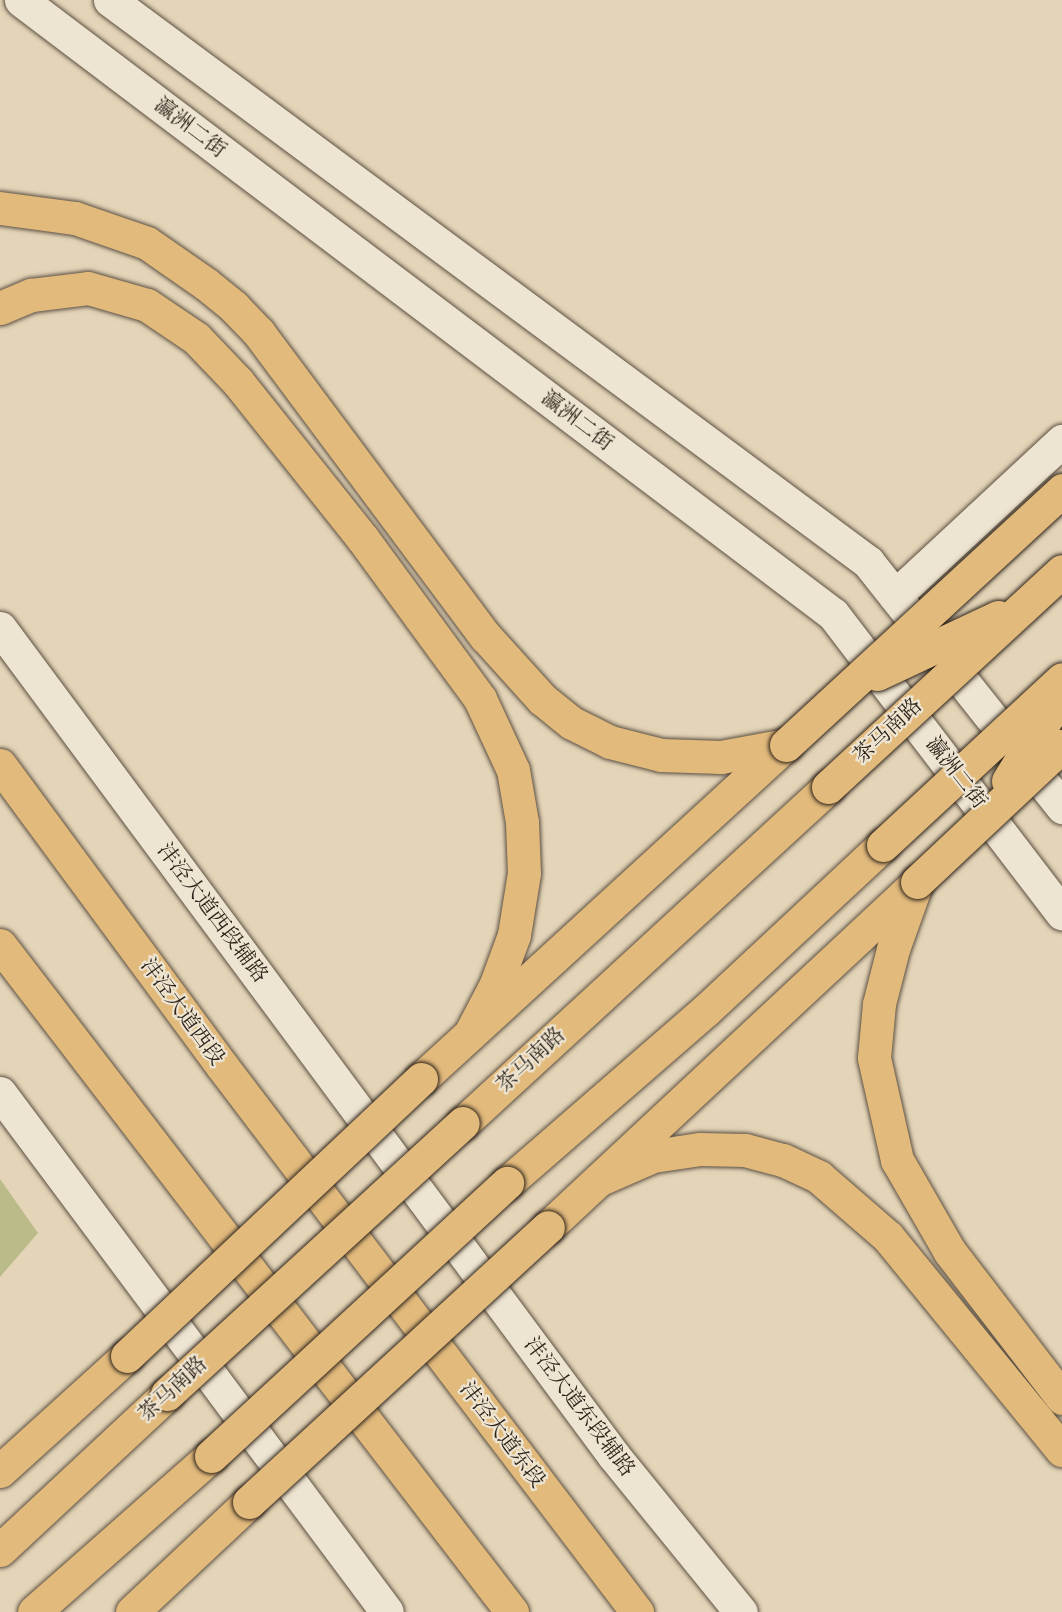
<!DOCTYPE html>
<html>
<head>
<meta charset="utf-8">
<style>
  body { margin:0 }
  #map { position:relative; width:1062px; height:1612px; overflow:hidden; background:#e4d5b8; font-family:"IM FELL DW Pica","Noto Serif SC",serif }
  div>[style] { position:absolute }
  [style*='--x'] { left:calc(var(--x)*1px); top:calc(var(--y)*1px); width:calc(var(--w)*1px); rotate:calc(var(--a)*1deg) }
  .green>* { inset:0; background:#bbbb8a }
  .roads { filter:drop-shadow(0 0 2px #5c5042) drop-shadow(0 0 2px #5c5042) }
  .minor>* { height:33px; margin:-16.5px; padding:0 16.5px; transform-origin:16.5px; border-radius:16.5px; background:#ede4d1 }
  .major>* { height:33px; margin:-16.5px; padding:0 16.5px; transform-origin:16.5px; border-radius:16.5px; background:#e2ba7c }
  .bridges { filter:drop-shadow(0 0 2px #2e231a) drop-shadow(0 0 2px #2e231a) }
  .major-bridge>* { height:33px; margin:-16.5px; padding:0 16.5px; transform-origin:16.5px; border-radius:16.5px; background:#e2ba7c }
  span { translate:-50% -50%; white-space:nowrap; text-align:center; line-height:1.15; -webkit-text-stroke:4.5px #ede4d1; paint-order:stroke }
  .street-label { font-size:21px; color:#2e231a }
</style>
</head>
<body>
<div id="map">
  <div class="green">
    <div style="clip-path:polygon(0 1179px,38px 1233px,0 1277px)"></div>
  </div>
  <div class="roads">
    <div class="minor">
      <div style="--x:21;--y:0;--w:1018;--a:37.1"></div>
      <div style="--x:833;--y:614;--w:377;--a:52.6"></div>
      <div style="--x:110;--y:0;--w:944;--a:36.55"></div>
      <div style="--x:868;--y:562;--w:313;--a:51.6"></div>
      <div style="--x:895;--y:596;--w:228;--a:-42.9"></div>
      <div style="--x:0;--y:628;--w:1031;--a:53.44"></div>
      <div style="--x:614;--y:1456;--w:201;--a:50.9"></div>
      <div style="--x:0;--y:1093;--w:647;--a:53.29"></div>
    </div>
    <div class="major">
      <div style="--x:0;--y:208;--w:76;--a:7.6"></div>
      <div style="--x:75;--y:218;--w:76;--a:19.1"></div>
      <div style="--x:147;--y:243;--w:72;--a:34.8"></div>
      <div style="--x:206;--y:284;--w:36;--a:39"></div>
      <div style="--x:234;--y:307;--w:36;--a:46"></div>
      <div style="--x:259;--y:333;--w:379;--a:53.3"></div>
      <div style="--x:486;--y:637;--w:84;--a:47.9"></div>
      <div style="--x:542;--y:699;--w:38;--a:39"></div>
      <div style="--x:572;--y:723;--w:42;--a:26.6"></div>
      <div style="--x:610;--y:742;--w:53;--a:14.3"></div>
      <div style="--x:661;--y:755;--w:60;--a:1.9"></div>
      <div style="--x:721;--y:757;--w:66;--a:-10.5"></div>
      <div style="--x:0;--y:308;--w:34;--a:-23"></div>
      <div style="--x:31;--y:295;--w:57;--a:-7"></div>
      <div style="--x:88;--y:288;--w:61;--a:16.1"></div>
      <div style="--x:147;--y:305;--w:59;--a:34"></div>
      <div style="--x:196;--y:338;--w:61;--a:46.3"></div>
      <div style="--x:238;--y:382;--w:201;--a:51.5"></div>
      <div style="--x:363;--y:539;--w:198;--a:53.8"></div>
      <div style="--x:480;--y:699;--w:78;--a:65.1"></div>
      <div style="--x:513;--y:770;--w:53;--a:80.2"></div>
      <div style="--x:522;--y:822;--w:51;--a:87.8"></div>
      <div style="--x:524;--y:873;--w:63;--a:99.2"></div>
      <div style="--x:514;--y:935;--w:52;--a:110.2"></div>
      <div style="--x:496;--y:984;--w:56;--a:117.5"></div>
      <div style="--x:0;--y:765;--w:374;--a:53.6"></div>
      <div style="--x:222;--y:1066;--w:686;--a:52.76"></div>
      <div style="--x:917;--y:882;--w:71;--a:109.7"></div>
      <div style="--x:893;--y:949;--w:57;--a:104.3"></div>
      <div style="--x:879;--y:1004;--w:54;--a:95.3"></div>
      <div style="--x:874;--y:1058;--w:105;--a:77.3"></div>
      <div style="--x:897;--y:1160;--w:106;--a:60.1"></div>
      <div style="--x:950;--y:1252;--w:184;--a:52.5"></div>
      <div style="--x:0;--y:945;--w:841;--a:52.49"></div>
      <div style="--x:421;--y:1079;--w:495;--a:-42.5"></div>
      <div style="--x:463;--y:1123;--w:496;--a:-42.6"></div>
      <div style="--x:600;--y:1179;--w:58;--a:-23.5"></div>
      <div style="--x:653;--y:1156;--w:48;--a:-8.5"></div>
      <div style="--x:700;--y:1149;--w:45;--a:1.3"></div>
      <div style="--x:745;--y:1150;--w:39;--a:15"></div>
      <div style="--x:783;--y:1160;--w:40;--a:25"></div>
      <div style="--x:819;--y:1177;--w:91;--a:41"></div>
      <div style="--x:888;--y:1237;--w:275;--a:50.8"></div>
      <div style="--x:507;--y:1183;--w:262;--a:-41"></div>
      <div style="--x:705;--y:1011;--w:243;--a:-43"></div>
      <div style="--x:548;--y:1227;--w:497;--a:-43"></div>
      <div style="--x:0;--y:1471;--w:171;--a:-42.2"></div>
      <div style="--x:0;--y:1550;--w:229;--a:-43"></div>
      <div style="--x:34;--y:1612;--w:236;--a:-41.4"></div>
      <div style="--x:132;--y:1612;--w:161;--a:-43.2"></div>
    </div>
  </div>
  <div class="bridges">
    <div class="major-bridge">
      <div style="--x:877;--y:674;--w:134;--a:-25.2"></div>
      <div style="--x:786;--y:745;--w:376;--a:-42.7"></div>
      <div style="--x:1008;--y:781;--w:101;--a:-58.4"></div>
      <div style="--x:828;--y:787;--w:318;--a:-42.7"></div>
      <div style="--x:883;--y:845;--w:244;--a:-42.8"></div>
      <div style="--x:917;--y:882;--w:199;--a:-43.2"></div>
      <div style="--x:127;--y:1356;--w:404;--a:-43.3"></div>
      <div style="--x:167;--y:1394;--w:401;--a:-42.5"></div>
      <div style="--x:211;--y:1456;--w:403;--a:-42.7"></div>
      <div style="--x:249;--y:1502;--w:406;--a:-42.6"></div>
    </div>
  </div>
  <div class="street-label">
    <span style="left:190px;top:128px;rotate:37deg">瀛洲二街</span>
    <span style="left:577px;top:421px;rotate:37deg">瀛洲二街</span>
    <span style="left:888px;top:731px;rotate:-43deg">茶马南路</span>
    <span style="left:956px;top:773px;rotate:52deg">瀛洲二街</span>
    <span style="left:212px;top:913px;rotate:53deg">沣泾大道西段辅路</span>
    <span style="left:182px;top:1012px;rotate:54deg">沣泾大道西段</span>
    <span style="left:531px;top:1060px;rotate:-43deg">茶马南路</span>
    <span style="left:173px;top:1389px;rotate:-43deg">茶马南路</span>
    <span style="left:579px;top:1407px;rotate:53deg">沣泾大道东段辅路</span>
    <span style="left:502px;top:1435px;rotate:53deg">沣泾大道东段</span>
  </div>
</div>
</body>
</html>
